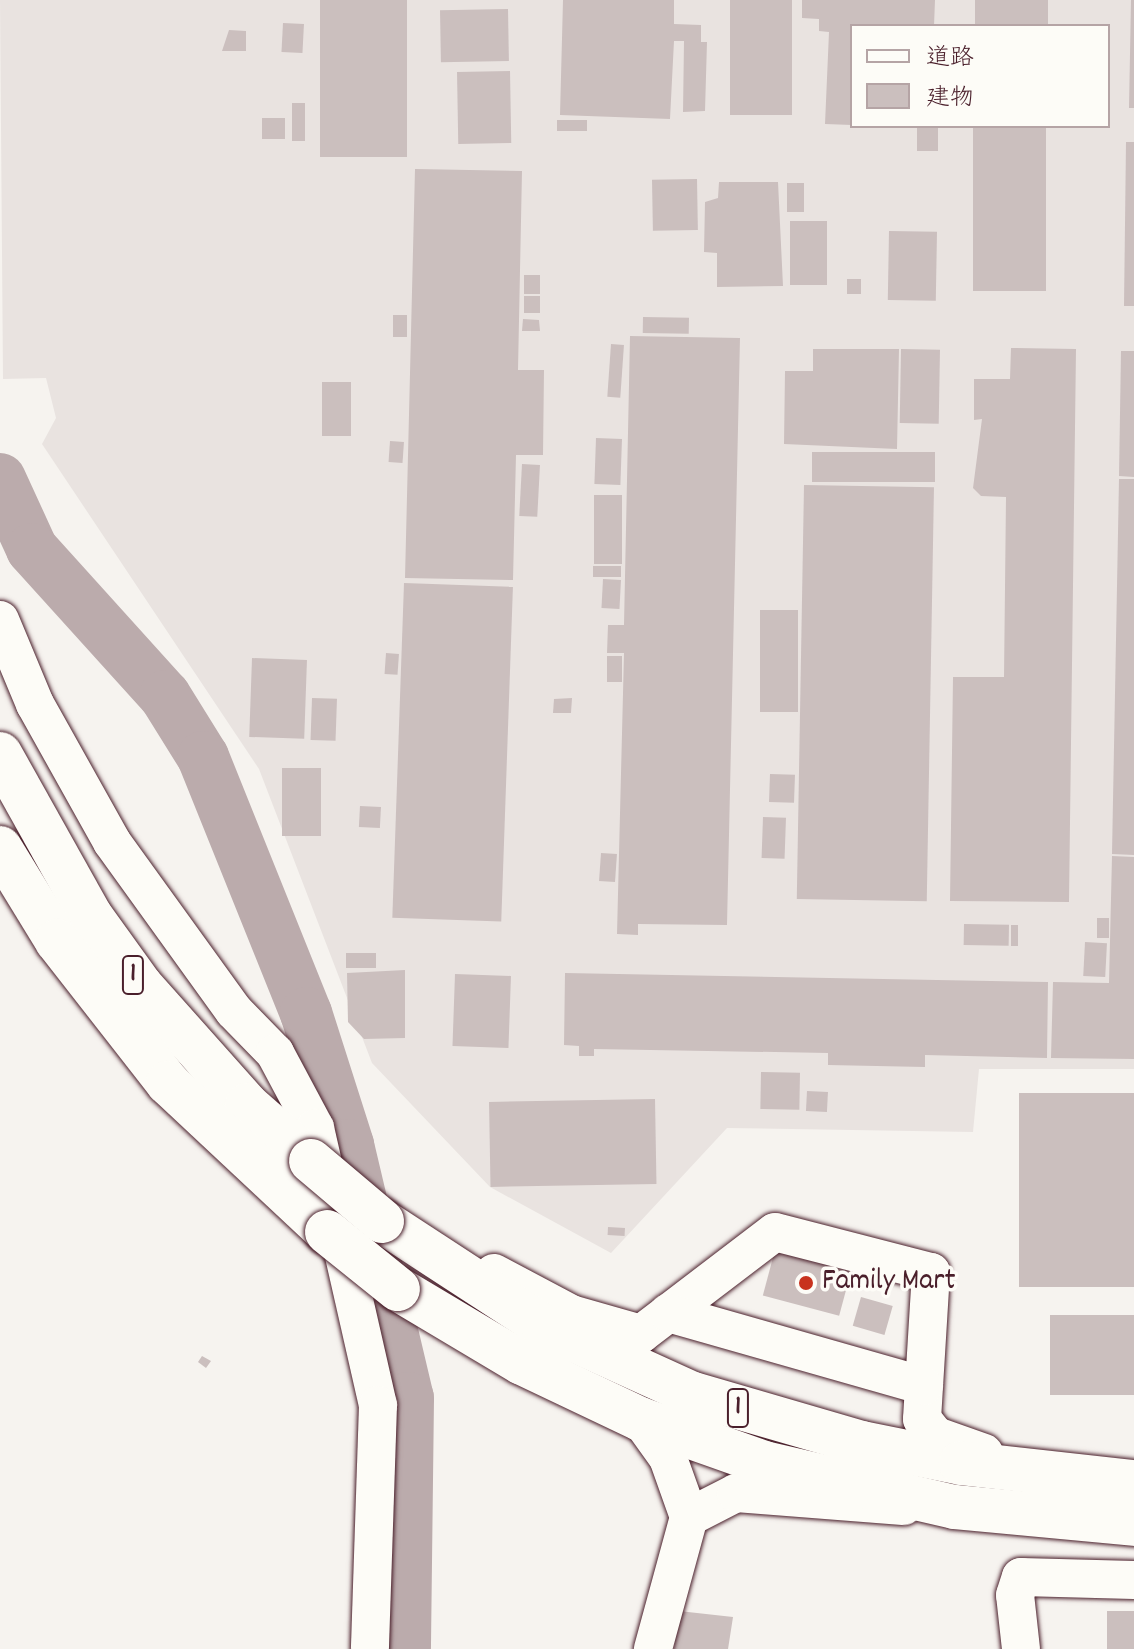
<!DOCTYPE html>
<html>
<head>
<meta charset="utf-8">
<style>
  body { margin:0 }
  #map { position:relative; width:1134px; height:1649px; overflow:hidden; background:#f6f3ef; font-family:Dekko,"Klee One",sans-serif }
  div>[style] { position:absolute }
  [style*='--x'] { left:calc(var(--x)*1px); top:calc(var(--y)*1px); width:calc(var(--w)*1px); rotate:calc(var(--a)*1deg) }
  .built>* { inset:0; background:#e9e3e0 }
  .river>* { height:52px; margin:-26px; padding:0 26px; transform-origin:26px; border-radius:26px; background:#bbabac }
  .building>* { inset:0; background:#cbbfbe; transform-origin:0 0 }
  .roads { filter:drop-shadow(0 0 2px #4a1f2b) drop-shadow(0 0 2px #4a1f2b) }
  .minor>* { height:38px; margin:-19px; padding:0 19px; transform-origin:19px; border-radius:19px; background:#fdfcf7 }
  .highway>* { height:44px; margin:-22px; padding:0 22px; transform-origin:22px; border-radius:22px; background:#fdfcf7 }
  .bridges { filter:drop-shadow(0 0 2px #4a1f2b) drop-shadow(0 0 2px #4a1f2b) }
  .highway-bridge>* { height:44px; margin:-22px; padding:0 22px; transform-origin:22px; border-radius:22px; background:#fdfcf7 }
  .dots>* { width:22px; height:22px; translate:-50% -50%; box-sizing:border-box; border:4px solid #fdfcf7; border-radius:50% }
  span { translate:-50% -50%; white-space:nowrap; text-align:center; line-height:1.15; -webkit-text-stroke:7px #fdfcf7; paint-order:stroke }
  .shield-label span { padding:2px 6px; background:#fdfcf7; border:2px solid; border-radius:6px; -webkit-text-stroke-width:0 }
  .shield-label { font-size:28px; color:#4a1f2b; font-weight:700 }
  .poi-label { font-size:30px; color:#4a1f2b }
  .left { translate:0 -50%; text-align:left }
  .legend { position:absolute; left:850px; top:24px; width:260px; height:104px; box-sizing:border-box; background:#fdfcf7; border:2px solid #b5a4a5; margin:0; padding:10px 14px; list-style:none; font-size:24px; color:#4a1f2b }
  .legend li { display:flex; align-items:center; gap:16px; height:40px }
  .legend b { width:40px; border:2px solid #b5a4a5 }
</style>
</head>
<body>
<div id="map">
  <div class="built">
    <div style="clip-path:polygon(evenodd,0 0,1134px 0,1134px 1069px,979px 1069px,973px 1132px,727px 1128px,611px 1253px,490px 1187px,372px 1063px,259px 769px,42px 444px,56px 418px,46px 378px,3px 379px,0 0,852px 26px,1108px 26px,1108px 126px,852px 126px,852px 26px)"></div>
  </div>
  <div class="river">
    <div style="--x:0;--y:479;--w:77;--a:65.4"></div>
    <div style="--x:32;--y:549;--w:198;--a:47.9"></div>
    <div style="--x:165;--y:696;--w:72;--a:58.1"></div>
    <div style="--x:203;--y:757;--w:276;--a:68.1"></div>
    <div style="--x:306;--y:1013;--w:139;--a:72.3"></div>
    <div style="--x:348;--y:1145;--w:260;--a:76.7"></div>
    <div style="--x:408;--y:1398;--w:251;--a:90.7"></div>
  </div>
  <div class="building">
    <div style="left:320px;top:0;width:87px;height:157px"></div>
    <div style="clip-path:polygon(563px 0,674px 0,674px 24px,701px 25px,701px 42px,707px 42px,705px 111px,683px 112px,684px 41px,674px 41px,670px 119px,560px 115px)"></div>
    <div style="left:730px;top:0;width:62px;height:115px"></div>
    <div style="clip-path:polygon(802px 0,935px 0,934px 26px,852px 26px,852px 125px,825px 124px,829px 32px,819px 31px,819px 19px,802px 18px)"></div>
    <div style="left:975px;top:0;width:73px;height:26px"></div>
    <div style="clip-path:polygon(1131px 0,1134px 0,1134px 108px,1129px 108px)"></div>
    <div style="left:508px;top:9px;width:52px;height:68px;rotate:89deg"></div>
    <div style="left:283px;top:23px;width:21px;height:29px;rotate:3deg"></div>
    <div style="clip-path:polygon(229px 30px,246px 31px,246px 51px,222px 51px)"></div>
    <div style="left:510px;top:71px;width:72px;height:53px;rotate:89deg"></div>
    <div style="left:292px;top:103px;width:13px;height:38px"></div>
    <div style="left:262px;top:118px;width:23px;height:21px"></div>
    <div style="left:557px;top:120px;width:30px;height:11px"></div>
    <div style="left:917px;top:126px;width:21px;height:25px"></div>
    <div style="left:973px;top:126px;width:73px;height:165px"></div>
    <div style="clip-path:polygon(1126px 142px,1134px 142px,1134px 306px,1124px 306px)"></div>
    <div style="clip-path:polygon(415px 169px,522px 171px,518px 370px,544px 370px,543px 455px,516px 455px,513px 580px,405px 578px)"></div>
    <div style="left:697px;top:179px;width:51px;height:45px;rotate:89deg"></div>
    <div style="clip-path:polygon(719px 182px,778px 182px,783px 286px,717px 287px,717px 253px,704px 252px,705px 202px,718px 198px)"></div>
    <div style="left:787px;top:183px;width:17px;height:29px"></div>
    <div style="left:790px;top:221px;width:37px;height:64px"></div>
    <div style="left:889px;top:231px;width:48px;height:69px;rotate:1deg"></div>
    <div style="left:524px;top:275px;width:16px;height:19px"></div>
    <div style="left:847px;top:279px;width:14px;height:15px"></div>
    <div style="left:524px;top:296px;width:16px;height:17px"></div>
    <div style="left:393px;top:315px;width:14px;height:22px"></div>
    <div style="left:643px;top:317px;width:46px;height:16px;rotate:1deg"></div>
    <div style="clip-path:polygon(523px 319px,539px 320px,540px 331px,522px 331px)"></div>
    <div style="clip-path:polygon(630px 336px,740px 338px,727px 925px,638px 924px,638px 935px,617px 934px,624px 653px,607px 653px,608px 625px,624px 625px)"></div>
    <div style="left:611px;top:344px;width:13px;height:53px;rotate:4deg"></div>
    <div style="clip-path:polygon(1011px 348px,1076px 349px,1069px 902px,950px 901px,953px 677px,1004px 677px,1006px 497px,981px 496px,973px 488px,982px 419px,974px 420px,974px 379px,1010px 379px)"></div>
    <div style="clip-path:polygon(813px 349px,899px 349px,897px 449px,784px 444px,785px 371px,813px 371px)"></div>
    <div style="left:901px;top:349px;width:39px;height:74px;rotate:1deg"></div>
    <div style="clip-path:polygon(1121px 351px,1134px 351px,1134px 477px,1119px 476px)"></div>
    <div style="left:322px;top:382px;width:29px;height:54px"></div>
    <div style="left:596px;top:438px;width:26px;height:46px;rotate:2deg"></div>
    <div style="left:390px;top:441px;width:14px;height:21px;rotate:4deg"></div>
    <div style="left:812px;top:452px;width:123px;height:30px"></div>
    <div style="left:522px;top:464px;width:18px;height:52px;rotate:3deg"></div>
    <div style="clip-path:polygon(1119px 479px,1134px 479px,1134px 855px,1112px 854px)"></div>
    <div style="left:804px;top:485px;width:130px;height:414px;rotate:1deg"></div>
    <div style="left:594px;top:495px;width:28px;height:69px"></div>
    <div style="left:593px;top:566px;width:28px;height:11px"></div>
    <div style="left:603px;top:579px;width:18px;height:29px;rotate:3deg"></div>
    <div style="left:404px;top:583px;width:109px;height:335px;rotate:2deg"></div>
    <div style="left:760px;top:610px;width:38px;height:102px"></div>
    <div style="left:386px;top:653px;width:13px;height:21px;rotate:4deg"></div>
    <div style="left:607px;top:656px;width:15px;height:26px"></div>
    <div style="left:252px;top:658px;width:55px;height:79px;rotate:2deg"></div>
    <div style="left:312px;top:698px;width:25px;height:42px;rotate:2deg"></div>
    <div style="clip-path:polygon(572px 698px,571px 713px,553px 713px,554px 699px)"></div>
    <div style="left:282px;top:768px;width:39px;height:68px"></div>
    <div style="left:770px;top:774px;width:25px;height:28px;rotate:2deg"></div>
    <div style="left:360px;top:806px;width:21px;height:21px;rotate:3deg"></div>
    <div style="left:763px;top:817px;width:23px;height:41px;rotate:2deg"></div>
    <div style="left:601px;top:853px;width:16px;height:28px;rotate:4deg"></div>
    <div style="clip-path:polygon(1112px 856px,1134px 857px,1134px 1059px,1051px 1058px,1053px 982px,1109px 983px)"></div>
    <div style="left:1097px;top:918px;width:12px;height:20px"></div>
    <div style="left:964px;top:924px;width:45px;height:21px;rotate:1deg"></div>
    <div style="left:1011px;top:925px;width:7px;height:21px"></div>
    <div style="left:1085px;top:942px;width:22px;height:34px;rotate:3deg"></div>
    <div style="left:346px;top:953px;width:30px;height:15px"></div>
    <div style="clip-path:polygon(405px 970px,405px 1038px,364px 1039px,348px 1022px,347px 973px)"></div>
    <div style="clip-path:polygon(565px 973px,1048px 982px,1047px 1058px,925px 1055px,925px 1067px,828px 1065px,828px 1053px,594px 1049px,594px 1056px,579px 1056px,579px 1046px,564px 1045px)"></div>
    <div style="left:455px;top:974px;width:56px;height:72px;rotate:2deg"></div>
    <div style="left:761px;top:1072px;width:39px;height:37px;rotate:1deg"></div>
    <div style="left:807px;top:1091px;width:21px;height:20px;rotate:3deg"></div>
    <div style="left:1019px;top:1093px;width:115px;height:194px"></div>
    <div style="left:655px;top:1099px;width:85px;height:166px;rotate:89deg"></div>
    <div style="left:608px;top:1227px;width:17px;height:8px;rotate:3deg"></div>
    <div style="left:775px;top:1250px;width:79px;height:47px;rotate:15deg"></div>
    <div style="left:861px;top:1297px;width:33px;height:30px;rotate:16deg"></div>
    <div style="left:1050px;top:1315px;width:84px;height:80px"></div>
    <div style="clip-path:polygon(202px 1356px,211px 1361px,206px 1368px,198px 1362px)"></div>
    <div style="clip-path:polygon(679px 1611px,733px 1617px,728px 1649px,674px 1649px)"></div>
    <div style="left:1107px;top:1611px;width:27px;height:38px"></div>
  </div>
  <div class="roads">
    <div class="minor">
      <div style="--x:0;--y:620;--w:91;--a:67.4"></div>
      <div style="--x:35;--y:704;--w:158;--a:60.8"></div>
      <div style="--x:112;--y:842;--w:208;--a:54.2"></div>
      <div style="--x:234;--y:1011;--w:59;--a:45.7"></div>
      <div style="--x:275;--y:1053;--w:85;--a:61.9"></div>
      <div style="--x:315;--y:1128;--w:284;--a:77.2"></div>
      <div style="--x:378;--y:1405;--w:244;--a:91.9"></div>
      <div style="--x:494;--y:1273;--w:87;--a:28"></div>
      <div style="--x:571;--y:1314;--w:73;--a:15.9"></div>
      <div style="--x:641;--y:1334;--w:168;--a:-37.3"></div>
      <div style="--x:775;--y:1232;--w:161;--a:14.4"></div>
      <div style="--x:931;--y:1272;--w:147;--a:93.5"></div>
      <div style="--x:922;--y:1419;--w:22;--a:51"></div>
      <div style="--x:936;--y:1436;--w:51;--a:19.5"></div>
      <div style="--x:668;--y:1313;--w:266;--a:15.9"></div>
      <div style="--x:640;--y:1419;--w:48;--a:54.3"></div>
      <div style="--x:668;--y:1458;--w:63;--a:70.4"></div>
      <div style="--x:689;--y:1517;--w:137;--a:105.3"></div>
      <div style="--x:689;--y:1517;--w:53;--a:-27.1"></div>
      <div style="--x:736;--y:1493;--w:168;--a:4.5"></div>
      <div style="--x:1021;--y:1649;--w:54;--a:-96.3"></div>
      <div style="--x:1015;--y:1595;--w:19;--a:-72"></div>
      <div style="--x:1021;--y:1577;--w:113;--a:1.5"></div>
    </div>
    <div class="highway">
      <div style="--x:0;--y:754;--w:184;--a:60.8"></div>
      <div style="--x:90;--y:915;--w:87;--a:54.3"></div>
      <div style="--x:141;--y:986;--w:159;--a:48.3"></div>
      <div style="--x:247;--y:1105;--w:85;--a:41.2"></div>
      <div style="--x:0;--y:848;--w:109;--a:58.5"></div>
      <div style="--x:57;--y:941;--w:180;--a:52"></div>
      <div style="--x:168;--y:1083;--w:218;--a:43.1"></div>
      <div style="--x:382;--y:1221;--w:192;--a:33.1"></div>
      <div style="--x:543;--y:1326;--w:165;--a:24.4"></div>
      <div style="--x:693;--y:1394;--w:176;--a:16.2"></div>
      <div style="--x:862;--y:1443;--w:101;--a:11.4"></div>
      <div style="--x:961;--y:1463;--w:174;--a:6.3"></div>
      <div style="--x:398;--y:1289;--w:144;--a:30.8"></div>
      <div style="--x:522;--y:1363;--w:131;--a:25.4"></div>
      <div style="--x:640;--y:1419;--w:132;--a:19.5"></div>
      <div style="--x:764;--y:1463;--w:196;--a:13"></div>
      <div style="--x:955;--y:1507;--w:180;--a:5.4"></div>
    </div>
  </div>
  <div class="bridges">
    <div class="highway-bridge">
      <div style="--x:311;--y:1161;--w:93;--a:40.2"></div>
      <div style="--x:327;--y:1232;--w:91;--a:38.8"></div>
    </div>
  </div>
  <div class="dots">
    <div style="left:806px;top:1283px;background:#c8321e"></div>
  </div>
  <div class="shield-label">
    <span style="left:133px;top:975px">1</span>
    <span style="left:738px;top:1408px">1</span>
  </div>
  <div class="poi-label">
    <span class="left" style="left:822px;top:1283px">Family Mart</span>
  </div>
  <ul class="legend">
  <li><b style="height:10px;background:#fdfcf7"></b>道路</li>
  <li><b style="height:22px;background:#cbbfbe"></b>建物</li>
  </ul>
</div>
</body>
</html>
